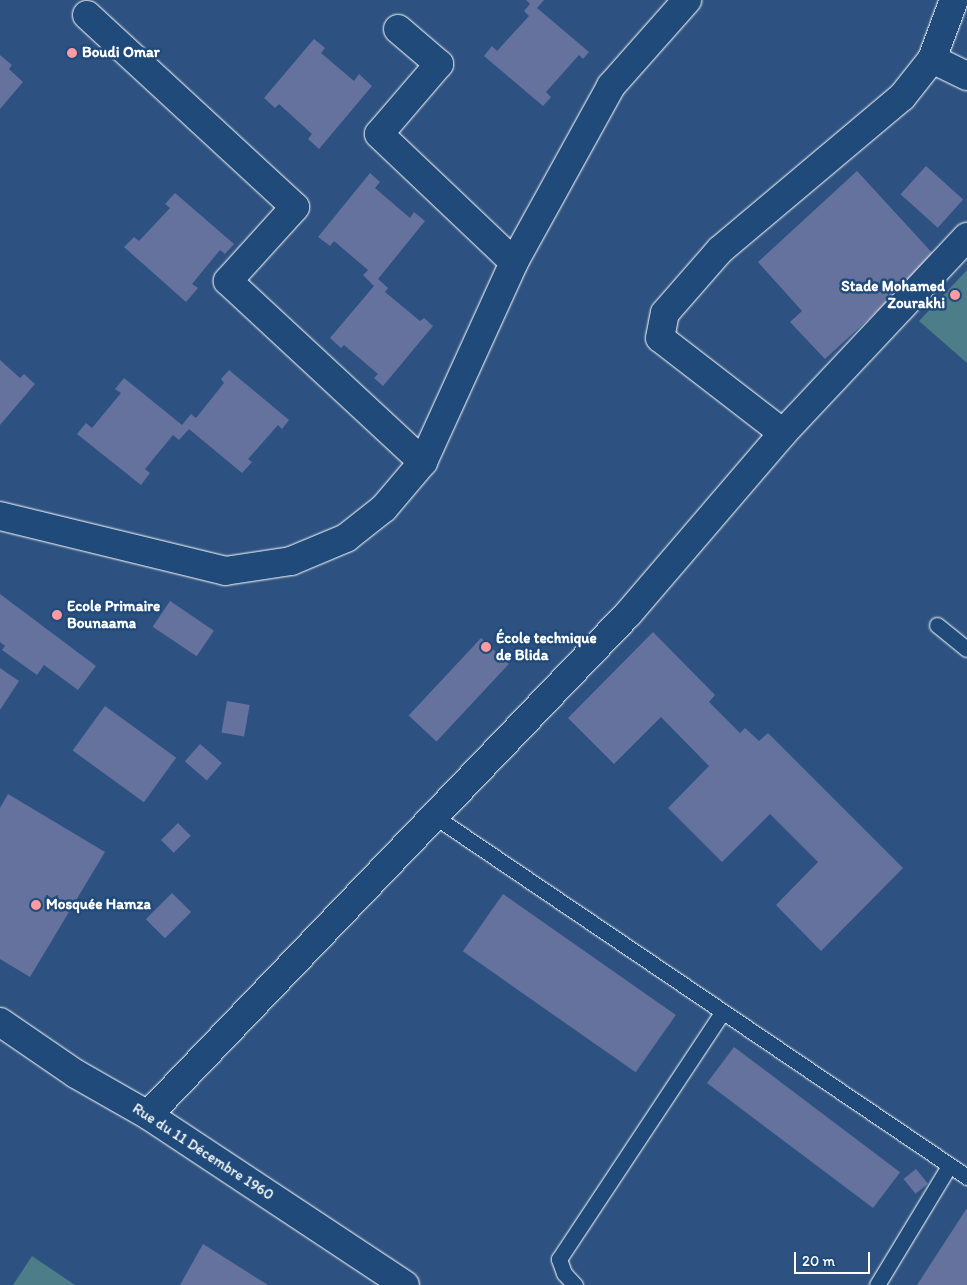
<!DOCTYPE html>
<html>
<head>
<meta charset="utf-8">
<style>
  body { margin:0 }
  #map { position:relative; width:967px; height:1285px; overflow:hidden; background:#2d5281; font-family:Itim,sans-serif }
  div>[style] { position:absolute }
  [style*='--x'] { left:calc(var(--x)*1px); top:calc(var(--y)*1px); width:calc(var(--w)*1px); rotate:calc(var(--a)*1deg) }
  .green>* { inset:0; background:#4c7d88 }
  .building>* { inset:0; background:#65729e; transform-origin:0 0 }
  .roads { filter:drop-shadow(0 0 1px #fff) drop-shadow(0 0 1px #fff) }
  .lane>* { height:15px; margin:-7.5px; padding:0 7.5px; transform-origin:7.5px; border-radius:7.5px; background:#1f4a7a }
  .street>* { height:28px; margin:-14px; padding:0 14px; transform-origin:14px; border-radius:14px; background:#1f4a7a }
  .secondary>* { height:28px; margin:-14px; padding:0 14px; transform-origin:14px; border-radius:14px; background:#1f4a7a }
  .dots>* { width:14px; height:14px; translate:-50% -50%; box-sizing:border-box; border:2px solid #1f4a7a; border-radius:50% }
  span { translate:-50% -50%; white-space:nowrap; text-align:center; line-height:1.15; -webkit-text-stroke:5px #1f4a7a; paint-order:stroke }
  .poi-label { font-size:15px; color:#fff; font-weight:700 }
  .left { translate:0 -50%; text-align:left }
  .right { translate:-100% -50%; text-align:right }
  .street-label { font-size:15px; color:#fff }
  .scale { position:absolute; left:794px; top:1252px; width:76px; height:22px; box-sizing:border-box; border:2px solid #fff; border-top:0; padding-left:6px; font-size:15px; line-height:18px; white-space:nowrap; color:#fff; -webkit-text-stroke:4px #1f4a7a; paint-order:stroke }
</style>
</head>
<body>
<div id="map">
  <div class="green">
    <div style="clip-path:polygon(967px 270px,967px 363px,919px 321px)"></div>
    <div style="clip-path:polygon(32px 1256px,75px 1285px,13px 1285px)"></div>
  </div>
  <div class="building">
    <div style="clip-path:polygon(526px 0,544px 0,537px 8px,589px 52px,583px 59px,579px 55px,546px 92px,551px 97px,543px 106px,484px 56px,492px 46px,497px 51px,529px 16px,524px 11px,530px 4px)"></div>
    <div style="clip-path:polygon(314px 39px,325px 48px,321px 53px,354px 81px,359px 74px,372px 86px,319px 149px,308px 139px,312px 134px,279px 104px,275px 108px,264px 98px)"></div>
    <div style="clip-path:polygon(0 55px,12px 65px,9px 69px,23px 82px,0 109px)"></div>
    <div style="left:926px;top:166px;width:50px;height:38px;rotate:42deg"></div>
    <div style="clip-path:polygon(857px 171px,936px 257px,825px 359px,790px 322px,802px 311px,758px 262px)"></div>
    <div style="clip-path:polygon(370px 173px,380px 182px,375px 188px,410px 218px,414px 212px,425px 221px,378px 279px,388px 288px,385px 292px,420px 321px,424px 318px,433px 326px,383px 386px,374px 378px,378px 374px,344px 345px,341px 348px,330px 338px,374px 286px,363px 275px,368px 270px,334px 241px,330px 246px,318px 237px)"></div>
    <div style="clip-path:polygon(175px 193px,234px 244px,225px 254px,220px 250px,192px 284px,198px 288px,186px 302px,124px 247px,134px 237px,139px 241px,170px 208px,165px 204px)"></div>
    <div style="clip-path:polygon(0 360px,20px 378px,24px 374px,35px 384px,0 425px)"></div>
    <div style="clip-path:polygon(229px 370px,289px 420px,282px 429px,278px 425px,248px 459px,252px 462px,242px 473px,189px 429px,179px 440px,173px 435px,145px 469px,150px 473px,141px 485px,77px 434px,86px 423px,92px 428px,121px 393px,115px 389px,124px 378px,182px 425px,191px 414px,196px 418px,224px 383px,221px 379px)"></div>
    <div style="clip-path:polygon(0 594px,96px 666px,78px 690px,44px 665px,37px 675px,2px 650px,5px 646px,0 642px)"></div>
    <div style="left:170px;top:601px;width:53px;height:31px;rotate:34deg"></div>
    <div style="clip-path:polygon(653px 632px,715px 695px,709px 702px,740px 733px,745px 728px,759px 741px,768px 733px,903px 868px,821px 951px,776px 905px,818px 862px,770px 814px,722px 862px,668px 808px,709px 766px,661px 717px,614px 764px,568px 718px)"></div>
    <div style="left:481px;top:638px;width:38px;height:106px;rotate:43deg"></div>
    <div style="clip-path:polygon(0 668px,19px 681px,0 710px)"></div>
    <div style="left:227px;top:701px;width:23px;height:32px;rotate:10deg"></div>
    <div style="left:105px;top:706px;width:88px;height:55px;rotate:36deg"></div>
    <div style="left:200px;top:744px;width:29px;height:23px;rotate:41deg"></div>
    <div style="clip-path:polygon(8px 794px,105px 852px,30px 977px,0 959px,0 808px)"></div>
    <div style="left:178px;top:823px;width:18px;height:24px;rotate:45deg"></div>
    <div style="left:172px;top:893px;width:27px;height:37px;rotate:45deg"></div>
    <div style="left:503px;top:894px;width:211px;height:70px;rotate:35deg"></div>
    <div style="left:734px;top:1047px;width:208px;height:45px;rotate:37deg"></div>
    <div style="left:916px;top:1169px;width:19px;height:16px;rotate:51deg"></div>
    <div style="clip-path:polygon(967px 1208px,967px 1285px,917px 1285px)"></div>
    <div style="clip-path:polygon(203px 1244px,268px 1285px,180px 1285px)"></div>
  </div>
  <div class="roads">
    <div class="lane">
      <div style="--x:937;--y:625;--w:38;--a:39"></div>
      <div style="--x:434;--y:816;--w:644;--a:34.11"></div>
      <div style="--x:575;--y:1285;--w:16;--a:-133"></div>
      <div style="--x:564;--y:1273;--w:15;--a:-110"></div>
      <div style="--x:559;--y:1259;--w:295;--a:-56.5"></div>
      <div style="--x:877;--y:1285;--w:139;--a:-58.8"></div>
    </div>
    <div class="street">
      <div style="--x:87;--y:15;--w:283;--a:42.7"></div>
      <div style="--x:295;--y:207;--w:100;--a:132.2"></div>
      <div style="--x:228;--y:281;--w:266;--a:42.9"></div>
      <div style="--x:398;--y:29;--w:54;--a:40.5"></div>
      <div style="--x:439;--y:64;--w:92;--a:130.6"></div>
      <div style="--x:379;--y:134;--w:186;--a:43.5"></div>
      <div style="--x:932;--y:59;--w:39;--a:26"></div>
      <div style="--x:783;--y:433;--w:155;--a:-142.3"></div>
      <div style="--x:660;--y:338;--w:25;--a:-79"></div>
      <div style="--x:665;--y:313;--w:84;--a:-48.9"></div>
      <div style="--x:720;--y:250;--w:238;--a:-40.1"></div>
      <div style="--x:902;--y:97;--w:48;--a:-51.7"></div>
      <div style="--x:932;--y:59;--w:63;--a:-69.6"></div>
      <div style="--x:0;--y:516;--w:232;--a:13.7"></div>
      <div style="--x:225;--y:571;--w:67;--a:-8.6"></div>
      <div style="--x:291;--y:561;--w:60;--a:-22.7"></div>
      <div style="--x:346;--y:538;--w:48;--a:-38.3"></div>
      <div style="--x:384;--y:508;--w:60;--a:-49.7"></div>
      <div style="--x:423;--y:462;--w:220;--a:-65.5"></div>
      <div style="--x:514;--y:262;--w:201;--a:-61.1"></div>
      <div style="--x:611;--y:86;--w:115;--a:-48.5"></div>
      <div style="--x:148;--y:1115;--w:694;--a:-46.23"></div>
      <div style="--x:628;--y:614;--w:238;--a:-49.4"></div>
      <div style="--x:783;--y:433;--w:269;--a:-46.8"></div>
    </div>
    <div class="secondary">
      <div style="--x:0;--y:1022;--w:92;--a:34.4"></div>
      <div style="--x:76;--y:1074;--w:83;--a:29.7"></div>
      <div style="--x:148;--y:1115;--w:308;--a:33.5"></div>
    </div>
  </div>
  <div class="dots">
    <div style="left:72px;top:53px;background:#ff9aa2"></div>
    <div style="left:955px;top:295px;background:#ff9aa2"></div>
    <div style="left:57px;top:615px;background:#ff9aa2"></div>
    <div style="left:486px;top:647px;background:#ff9aa2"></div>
    <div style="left:36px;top:905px;background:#ff9aa2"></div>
  </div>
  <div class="poi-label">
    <span class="left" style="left:82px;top:53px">Boudi Omar</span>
    <span class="right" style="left:945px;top:295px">Stade Mohamed<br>Zourakhi</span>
    <span class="left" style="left:67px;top:615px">Ecole Primaire<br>Bounaama</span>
    <span class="left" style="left:496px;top:647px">École technique<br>de Blida</span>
    <span class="left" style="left:46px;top:905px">Mosquée Hamza</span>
  </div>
  <div class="street-label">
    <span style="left:203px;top:1152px;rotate:33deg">Rue du 11 Décembre 1960</span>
  </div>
  <div class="scale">20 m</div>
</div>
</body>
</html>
